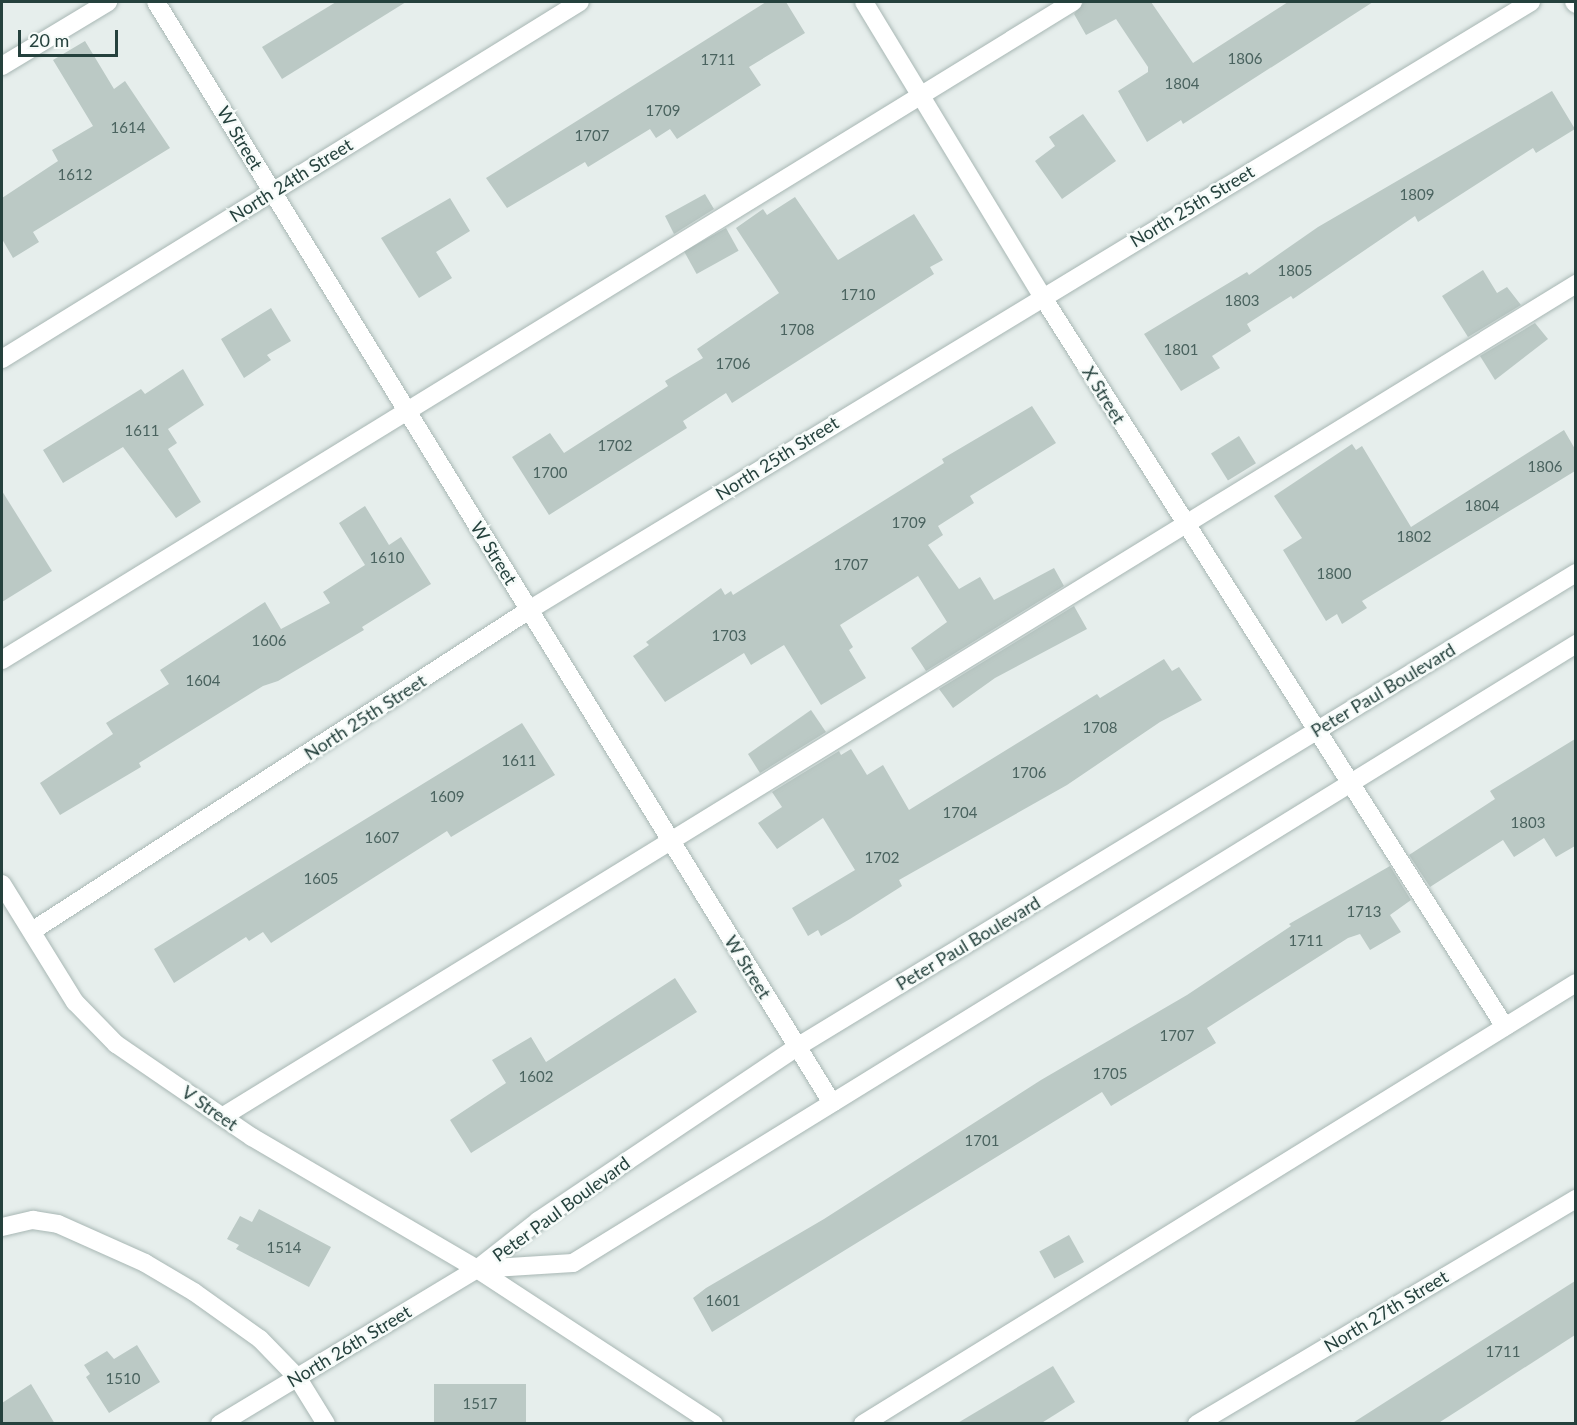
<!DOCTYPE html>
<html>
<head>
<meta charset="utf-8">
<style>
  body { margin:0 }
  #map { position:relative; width:1577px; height:1425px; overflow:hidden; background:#e6eeec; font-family:Lato,sans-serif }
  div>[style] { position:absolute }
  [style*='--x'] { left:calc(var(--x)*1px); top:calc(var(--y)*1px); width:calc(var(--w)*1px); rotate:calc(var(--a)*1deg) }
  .building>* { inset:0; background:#bbc9c5; transform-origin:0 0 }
  .roads { filter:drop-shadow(0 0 2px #a8b7b4) drop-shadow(0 0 2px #a8b7b4) }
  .minor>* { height:18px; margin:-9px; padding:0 9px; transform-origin:9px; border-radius:9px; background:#fff }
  span { translate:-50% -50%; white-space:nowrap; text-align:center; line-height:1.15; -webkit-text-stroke:5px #f6fbf9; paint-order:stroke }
  .number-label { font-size:15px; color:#4a635f }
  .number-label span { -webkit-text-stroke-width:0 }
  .street-label { font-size:18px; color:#25413d }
  .frame { position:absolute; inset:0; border:3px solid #25413d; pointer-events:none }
  .scale { position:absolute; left:18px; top:30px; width:100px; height:27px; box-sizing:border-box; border:3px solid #25413d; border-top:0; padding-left:8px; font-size:18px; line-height:21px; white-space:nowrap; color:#25413d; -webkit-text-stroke:4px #f6fbf9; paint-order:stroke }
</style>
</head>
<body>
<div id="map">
  <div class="building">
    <div style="clip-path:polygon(336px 2px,406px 2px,282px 79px,262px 47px)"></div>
    <div style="clip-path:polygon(766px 2px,786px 2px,805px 33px,749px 67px,761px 85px,677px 139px,670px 129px,656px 138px,650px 129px,588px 167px,585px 162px,507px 208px,486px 178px)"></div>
    <div style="clip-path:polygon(1084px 2px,1151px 2px,1193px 63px,1288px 2px,1373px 2px,1183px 124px,1181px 120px,1147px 142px,1118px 91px,1148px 72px,1148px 67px,1116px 19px,1086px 35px,1074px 14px)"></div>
    <div style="clip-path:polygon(85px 41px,114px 89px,125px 81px,170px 148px,33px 232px,39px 242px,13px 258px,2px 239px,2px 198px,58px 161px,52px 150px,93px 126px,53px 60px)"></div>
    <div style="clip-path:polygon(1552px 91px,1575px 129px,1536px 153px,1533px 148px,1418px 222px,1415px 216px,1293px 299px,1291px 296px,1247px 324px,1251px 331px,1212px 356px,1220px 368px,1181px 391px,1144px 334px,1247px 272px,1249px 275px,1318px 227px)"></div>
    <div style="clip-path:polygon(1083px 114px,1116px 161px,1062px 199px,1035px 161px,1055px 146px,1049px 137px)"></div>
    <div style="clip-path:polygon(705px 194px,714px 209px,674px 234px,665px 216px)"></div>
    <div style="clip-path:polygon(795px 197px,838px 260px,914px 214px,943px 260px,930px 267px,934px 274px,732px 403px,726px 393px,683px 421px,687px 428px,549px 515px,512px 457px,550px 433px,564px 453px,668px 386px,665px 381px,703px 358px,697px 349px,779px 293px,736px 228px,763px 209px,767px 215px)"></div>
    <div style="clip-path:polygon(450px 198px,470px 231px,436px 252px,452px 278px,419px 298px,381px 238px)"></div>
    <div style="left:726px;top:228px;width:26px;height:48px;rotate:61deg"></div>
    <div style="clip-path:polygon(1483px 270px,1497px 293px,1507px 287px,1521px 305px,1468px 337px,1442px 296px)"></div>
    <div style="clip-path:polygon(271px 308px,291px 341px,267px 355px,271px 360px,244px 378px,221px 339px)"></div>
    <div style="clip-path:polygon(1535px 323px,1548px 339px,1495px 380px,1480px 356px)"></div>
    <div style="clip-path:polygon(183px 369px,204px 405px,168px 429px,177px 443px,168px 449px,201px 502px,176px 518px,123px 447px,63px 483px,43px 450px,141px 389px,145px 394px)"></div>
    <div style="clip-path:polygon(1032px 406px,1056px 443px,970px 496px,974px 503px,938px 526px,943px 535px,928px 545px,959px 589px,980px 577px,994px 600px,1054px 568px,1064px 586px,926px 671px,911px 648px,947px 622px,918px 576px,840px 625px,853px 647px,849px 650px,866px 678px,821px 705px,784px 645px,751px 665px,744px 653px,665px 702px,633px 656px,649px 645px,646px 642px,721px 588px,725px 595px,731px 591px,733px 595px,944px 463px,942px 459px)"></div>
    <div style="clip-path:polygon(1564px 430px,1575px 449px,1575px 471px,1362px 601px,1367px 608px,1342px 624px,1337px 614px,1326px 621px,1283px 550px,1302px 538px,1274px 496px,1352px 444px,1356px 450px,1362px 446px,1411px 527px)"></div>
    <div style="left:1239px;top:436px;width:32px;height:33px;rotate:58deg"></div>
    <div style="clip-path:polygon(2px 491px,52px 571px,2px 602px)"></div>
    <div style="clip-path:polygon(365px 506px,389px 545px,401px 537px,431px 584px,362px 627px,364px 630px,278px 681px,263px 686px,139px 763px,141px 767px,60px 815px,40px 783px,113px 734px,106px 723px,169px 684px,160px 670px,265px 602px,281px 629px,330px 603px,323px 592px,365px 565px,339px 523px)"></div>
    <div style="clip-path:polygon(1074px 606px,1087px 629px,995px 678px,953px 708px,939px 689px)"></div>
    <div style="clip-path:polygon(1164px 659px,1172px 671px,1179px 667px,1202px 700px,1160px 722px,1067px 785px,899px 880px,902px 886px,850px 919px,821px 936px,818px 930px,808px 936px,792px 908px,855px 870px,823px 818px,777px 849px,758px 823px,782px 807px,772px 792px,839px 751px,841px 755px,851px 749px,867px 775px,883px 765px,909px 810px,1097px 694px,1100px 698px)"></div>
    <div style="clip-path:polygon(811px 710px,826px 732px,760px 773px,748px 754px)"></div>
    <div style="clip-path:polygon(522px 723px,555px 775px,451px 837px,447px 831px,271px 943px,263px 932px,249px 941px,246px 937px,174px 983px,154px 949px)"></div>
    <div style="clip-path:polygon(1575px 739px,1575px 846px,1556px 857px,1544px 838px,1514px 857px,1503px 840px,1430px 887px,1409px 855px,1495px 799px,1490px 791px)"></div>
    <div style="clip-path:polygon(1390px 866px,1411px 900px,1390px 915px,1401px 932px,1370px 950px,1360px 934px,1348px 938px,1207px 1028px,1216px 1043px,1111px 1106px,1102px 1092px,712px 1332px,693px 1298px,706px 1288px,824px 1219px,1041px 1080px,1187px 995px,1291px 926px,1289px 924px)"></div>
    <div style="clip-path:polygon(675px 978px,697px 1012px,471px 1153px,450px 1120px,506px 1083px,492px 1060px,531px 1037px,546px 1062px)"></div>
    <div style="clip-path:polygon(259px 1209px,331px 1247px,309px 1287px,236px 1249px,239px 1245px,227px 1239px,240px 1216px,252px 1222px)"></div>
    <div style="left:1069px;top:1235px;width:31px;height:34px;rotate:61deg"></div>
    <div style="clip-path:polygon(1575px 1281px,1575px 1335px,1482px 1395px,1437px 1424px,1351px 1424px)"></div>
    <div style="clip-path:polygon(137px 1345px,160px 1382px,109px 1413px,86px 1377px,90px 1374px,84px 1365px,107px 1351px,114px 1359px)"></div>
    <div style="clip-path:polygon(1053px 1366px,1075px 1402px,1040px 1424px,956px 1424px)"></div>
    <div style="clip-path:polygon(31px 1384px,55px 1424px,2px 1424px,2px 1403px)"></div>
    <div style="left:434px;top:1384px;width:92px;height:40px"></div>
  </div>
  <div class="roads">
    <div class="minor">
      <div style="--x:156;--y:2;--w:1292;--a:58.45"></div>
      <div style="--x:864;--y:2;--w:344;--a:58.8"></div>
      <div style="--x:1042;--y:296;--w:865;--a:57.65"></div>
      <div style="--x:1574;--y:2;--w:3;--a:45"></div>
      <div style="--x:2;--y:66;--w:124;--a:-31.1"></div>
      <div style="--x:2;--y:359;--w:679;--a:-31.7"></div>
      <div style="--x:2;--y:660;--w:1257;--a:-31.57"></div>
      <div style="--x:2;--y:884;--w:139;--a:58.3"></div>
      <div style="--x:75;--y:1002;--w:59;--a:45.7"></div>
      <div style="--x:116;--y:1044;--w:165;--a:34.4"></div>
      <div style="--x:252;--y:1137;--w:261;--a:30.4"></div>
      <div style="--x:477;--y:1269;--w:283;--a:33.2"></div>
      <div style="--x:32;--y:931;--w:592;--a:-32.86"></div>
      <div style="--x:529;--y:610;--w:1172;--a:-31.25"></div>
      <div style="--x:222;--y:1117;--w:1590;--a:-31.6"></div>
      <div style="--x:2;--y:1227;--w:32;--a:-13"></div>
      <div style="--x:33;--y:1220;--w:25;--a:9"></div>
      <div style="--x:58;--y:1224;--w:95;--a:24.1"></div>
      <div style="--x:145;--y:1263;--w:57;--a:30.6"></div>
      <div style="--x:194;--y:1292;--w:81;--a:35.5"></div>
      <div style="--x:260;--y:1339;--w:53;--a:45.8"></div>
      <div style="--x:297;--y:1377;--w:55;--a:58.3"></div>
      <div style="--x:477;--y:1269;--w:96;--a:-3.6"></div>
      <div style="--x:573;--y:1263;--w:1179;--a:-31.68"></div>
      <div style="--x:220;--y:1424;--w:300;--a:-31.1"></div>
      <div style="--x:477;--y:1269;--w:78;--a:-38.2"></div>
      <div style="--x:538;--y:1221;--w:312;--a:-33.9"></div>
      <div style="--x:797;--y:1047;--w:912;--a:-31.32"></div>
      <div style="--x:863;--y:1424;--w:838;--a:-31.74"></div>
      <div style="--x:1197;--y:1424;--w:441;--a:-30.7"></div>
    </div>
  </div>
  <div class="number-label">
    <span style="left:1245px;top:59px">1806</span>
    <span style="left:718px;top:60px">1711</span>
    <span style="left:1182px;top:84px">1804</span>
    <span style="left:663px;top:111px">1709</span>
    <span style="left:128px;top:128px">1614</span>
    <span style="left:592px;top:136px">1707</span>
    <span style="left:75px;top:175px">1612</span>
    <span style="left:1417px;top:195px">1809</span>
    <span style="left:1295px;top:271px">1805</span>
    <span style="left:858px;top:295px">1710</span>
    <span style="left:1242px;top:301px">1803</span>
    <span style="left:797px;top:330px">1708</span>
    <span style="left:1181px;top:350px">1801</span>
    <span style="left:733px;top:364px">1706</span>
    <span style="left:142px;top:431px">1611</span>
    <span style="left:615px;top:446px">1702</span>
    <span style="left:1545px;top:467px">1806</span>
    <span style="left:550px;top:473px">1700</span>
    <span style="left:1482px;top:506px">1804</span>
    <span style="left:909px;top:523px">1709</span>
    <span style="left:1414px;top:537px">1802</span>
    <span style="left:387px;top:558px">1610</span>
    <span style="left:851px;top:565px">1707</span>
    <span style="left:1334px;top:574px">1800</span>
    <span style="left:729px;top:636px">1703</span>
    <span style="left:269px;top:641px">1606</span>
    <span style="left:203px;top:681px">1604</span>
    <span style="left:1100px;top:728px">1708</span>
    <span style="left:519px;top:761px">1611</span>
    <span style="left:1029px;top:773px">1706</span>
    <span style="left:447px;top:797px">1609</span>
    <span style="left:960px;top:813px">1704</span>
    <span style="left:1528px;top:823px">1803</span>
    <span style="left:382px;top:838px">1607</span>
    <span style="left:882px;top:858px">1702</span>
    <span style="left:321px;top:879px">1605</span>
    <span style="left:1364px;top:912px">1713</span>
    <span style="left:1306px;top:941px">1711</span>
    <span style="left:1177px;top:1036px">1707</span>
    <span style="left:1110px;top:1074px">1705</span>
    <span style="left:536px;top:1077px">1602</span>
    <span style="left:982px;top:1141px">1701</span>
    <span style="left:284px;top:1248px">1514</span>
    <span style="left:723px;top:1301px">1601</span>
    <span style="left:1503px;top:1352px">1711</span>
    <span style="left:123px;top:1379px">1510</span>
    <span style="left:480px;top:1404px">1517</span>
  </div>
  <div class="street-label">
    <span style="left:240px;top:138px;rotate:59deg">W Street</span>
    <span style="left:291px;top:180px;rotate:-32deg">North 24th Street</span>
    <span style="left:1192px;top:206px;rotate:-31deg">North 25th Street</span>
    <span style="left:1104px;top:395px;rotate:58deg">X Street</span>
    <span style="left:777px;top:458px;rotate:-32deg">North 25th Street</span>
    <span style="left:494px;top:553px;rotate:58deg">W Street</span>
    <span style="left:1383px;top:690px;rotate:-31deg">Peter Paul Boulevard</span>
    <span style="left:365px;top:717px;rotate:-33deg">North 25th Street</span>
    <span style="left:968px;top:943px;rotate:-31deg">Peter Paul Boulevard</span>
    <span style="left:748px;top:967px;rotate:58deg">W Street</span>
    <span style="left:210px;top:1108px;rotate:35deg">V Street</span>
    <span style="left:561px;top:1209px;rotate:-36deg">Peter Paul Boulevard</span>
    <span style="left:1386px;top:1311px;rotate:-31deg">North 27th Street</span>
    <span style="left:349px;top:1346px;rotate:-31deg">North 26th Street</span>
  </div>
  <div class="frame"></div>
  <div class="scale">20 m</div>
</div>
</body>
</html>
